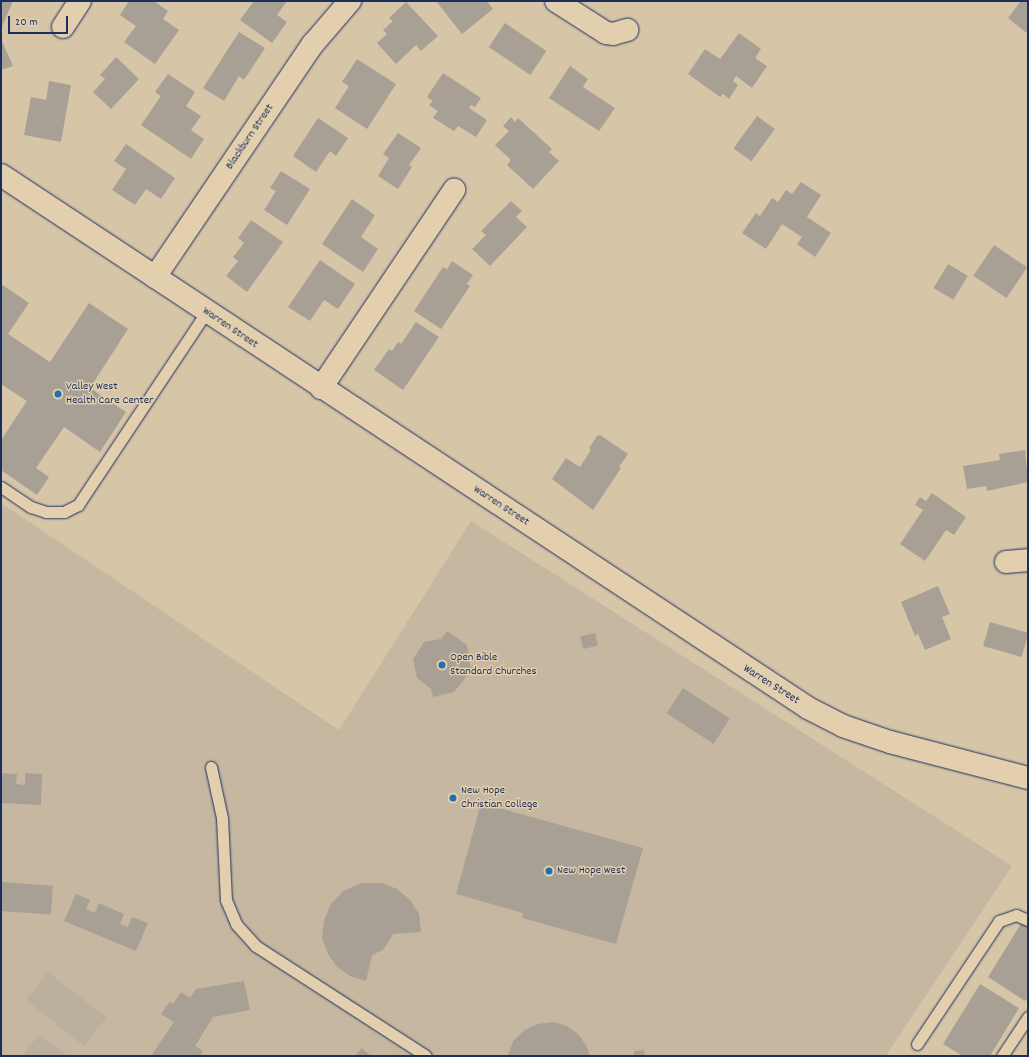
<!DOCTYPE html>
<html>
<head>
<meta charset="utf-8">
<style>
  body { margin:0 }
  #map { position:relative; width:1029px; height:1057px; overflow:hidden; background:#d7c5a8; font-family:Dekko,sans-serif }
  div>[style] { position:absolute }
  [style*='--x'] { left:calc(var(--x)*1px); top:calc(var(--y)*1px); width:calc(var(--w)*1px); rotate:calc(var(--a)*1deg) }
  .built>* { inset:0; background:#c6b7a1 }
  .green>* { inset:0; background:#bbaf9d; transform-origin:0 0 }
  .building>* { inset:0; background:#a8a095; transform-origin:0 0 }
  .roads { filter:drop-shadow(0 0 1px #1b2f5e) drop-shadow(0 0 1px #1b2f5e) }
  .service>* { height:11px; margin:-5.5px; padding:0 5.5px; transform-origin:5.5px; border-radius:5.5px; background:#e3cfad }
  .minor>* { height:22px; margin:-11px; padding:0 11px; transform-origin:11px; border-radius:11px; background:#e3cfad }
  .tertiary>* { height:22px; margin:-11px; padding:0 11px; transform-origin:11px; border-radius:11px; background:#e3cfad }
  .dots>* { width:11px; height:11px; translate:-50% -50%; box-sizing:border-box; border:2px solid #e3cfad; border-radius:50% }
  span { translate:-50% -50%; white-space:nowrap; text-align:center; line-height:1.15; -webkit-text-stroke:3px #e3cfad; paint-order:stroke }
  .street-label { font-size:12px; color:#1b2f5e }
  .poi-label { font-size:12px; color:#1b2f5e }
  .left { translate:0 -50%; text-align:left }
  .frame { position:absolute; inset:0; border:2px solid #1b2f5e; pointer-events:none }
  .scale { position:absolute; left:8px; top:16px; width:60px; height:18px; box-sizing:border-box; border:2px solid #1b2f5e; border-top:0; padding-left:5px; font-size:12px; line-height:14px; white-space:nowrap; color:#1b2f5e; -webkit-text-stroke:3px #e3cfad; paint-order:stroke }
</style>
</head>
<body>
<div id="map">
  <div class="built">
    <div style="clip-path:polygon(1px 503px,339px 730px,471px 521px,1012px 866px,886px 1056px,1px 1056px)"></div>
  </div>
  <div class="green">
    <div style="left:48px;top:972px;width:74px;height:36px;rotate:38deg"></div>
    <div style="clip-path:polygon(39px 1034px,68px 1056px,23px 1056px)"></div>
  </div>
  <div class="building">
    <div style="clip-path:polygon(1px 1px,13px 1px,1px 29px)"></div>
    <div style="clip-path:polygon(129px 1px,154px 1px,168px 11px,163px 19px,179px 30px,155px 64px,124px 42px,136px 26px,120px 15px)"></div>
    <div style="clip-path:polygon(254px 1px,287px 1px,277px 15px,287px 22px,272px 43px,240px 20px)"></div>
    <div style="clip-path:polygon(436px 1px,487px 1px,493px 9px,462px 34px)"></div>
    <div style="clip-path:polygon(1021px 1px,1028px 1px,1028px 34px,1008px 18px)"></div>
    <div style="clip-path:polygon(406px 2px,438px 36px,421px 51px,416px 45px,396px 64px,377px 43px,387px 34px,383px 30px,393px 21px,389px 18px)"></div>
    <div style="left:505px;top:23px;width:50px;height:29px;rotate:34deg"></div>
    <div style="clip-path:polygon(239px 32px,265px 48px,244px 80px,239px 76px,224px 101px,203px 88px)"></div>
    <div style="clip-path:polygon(739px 33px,761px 49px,755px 58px,767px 66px,752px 88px,736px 76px,733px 81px,738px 85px,729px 99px,723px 94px,720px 97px,688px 74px,705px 49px,720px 59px)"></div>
    <div style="clip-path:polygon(1px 39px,13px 66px,1px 70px)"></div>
    <div style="clip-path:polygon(116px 57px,139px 79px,111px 109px,93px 92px,105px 79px,100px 75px)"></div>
    <div style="clip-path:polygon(357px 59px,396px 84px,367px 129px,335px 108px,349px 86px,342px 82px)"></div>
    <div style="clip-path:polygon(570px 66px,588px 79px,583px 87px,615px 108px,599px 131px,549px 98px)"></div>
    <div style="clip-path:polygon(443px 73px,481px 98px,475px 107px,471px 105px,469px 108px,487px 120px,476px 137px,458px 126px,454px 131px,433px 118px,438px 111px,429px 105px,433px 101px,427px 97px)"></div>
    <div style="clip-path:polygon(168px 74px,195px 92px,186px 106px,201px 116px,191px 130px,204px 139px,191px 159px,141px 125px,161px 96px,155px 92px)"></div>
    <div style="clip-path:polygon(49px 81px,71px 85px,61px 142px,24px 135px,31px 97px,46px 100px)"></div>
    <div style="left:757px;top:116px;width:22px;height:40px;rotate:36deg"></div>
    <div style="clip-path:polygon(511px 117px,515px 122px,518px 118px,552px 149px,549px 152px,559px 161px,533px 189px,507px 165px,511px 160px,495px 145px,509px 131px,503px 126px)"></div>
    <div style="clip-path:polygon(318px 118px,348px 138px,336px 156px,330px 151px,316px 172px,293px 156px)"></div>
    <div style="clip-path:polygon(398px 133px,421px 148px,409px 165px,412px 167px,398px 189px,378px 176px,389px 158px,383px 154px)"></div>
    <div style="clip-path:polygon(126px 144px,175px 178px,161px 199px,146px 189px,135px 205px,112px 190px,126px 169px,114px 161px)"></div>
    <div style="clip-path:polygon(281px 171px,310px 189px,287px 225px,264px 210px,276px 191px,270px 188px)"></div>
    <div style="clip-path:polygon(801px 182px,821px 195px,807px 217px,831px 233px,815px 257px,797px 244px,802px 237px,782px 224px,766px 249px,742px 233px,756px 213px,760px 216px,772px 198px,778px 202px,786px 190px,792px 194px)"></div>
    <div style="clip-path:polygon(352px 199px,375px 215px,361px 237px,378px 249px,363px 272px,322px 244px)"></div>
    <div style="clip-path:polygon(511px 201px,522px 211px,516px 217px,527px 227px,490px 266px,472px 249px,486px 235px,481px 231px)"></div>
    <div style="clip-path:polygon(251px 220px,283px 242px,247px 292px,226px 276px,238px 261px,233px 257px,244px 243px,238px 238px)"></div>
    <div style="left:994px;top:245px;width:40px;height:37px;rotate:34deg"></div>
    <div style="clip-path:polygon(320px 260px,355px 284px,338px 309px,324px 300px,310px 321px,288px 307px)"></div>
    <div style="clip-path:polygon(452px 261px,473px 275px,467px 284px,470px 286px,441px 329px,414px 311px,443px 267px,447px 269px)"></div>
    <div style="left:948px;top:264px;width:23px;height:28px;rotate:31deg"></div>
    <div style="clip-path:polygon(1px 284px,29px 303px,8px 334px,50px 362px,89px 303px,128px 329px,90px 388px,126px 412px,100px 452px,64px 427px,36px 468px,49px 477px,37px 495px,1px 470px,1px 440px,27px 401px,1px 384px)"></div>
    <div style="clip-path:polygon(416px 322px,439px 337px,403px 390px,374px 370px,389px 349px,392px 351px,398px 342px,401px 344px)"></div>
    <div style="clip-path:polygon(600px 435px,628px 454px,619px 467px,621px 468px,593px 510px,552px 479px,566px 458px,580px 467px,591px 450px,589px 448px,597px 436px)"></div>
    <div style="clip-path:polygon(1025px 450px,1028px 482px,987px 491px,986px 486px,967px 489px,963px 466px,1000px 460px,999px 454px)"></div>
    <div style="clip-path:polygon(932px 493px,966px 517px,954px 535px,946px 530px,925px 561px,900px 544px,923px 510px,915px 505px,920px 497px,926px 501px)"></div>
    <div style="clip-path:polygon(938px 586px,950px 614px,942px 617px,951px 639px,925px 650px,918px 634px,915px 636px,901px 602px)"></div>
    <div style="left:990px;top:622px;width:40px;height:25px;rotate:16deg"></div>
    <div style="clip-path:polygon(447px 631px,467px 645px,471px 671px,454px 692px,433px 697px,431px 689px,417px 678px,413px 659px,424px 642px,441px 639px)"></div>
    <div style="left:595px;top:633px;width:13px;height:15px;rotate:77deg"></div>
    <div style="left:683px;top:688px;width:56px;height:30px;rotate:33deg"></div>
    <div style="clip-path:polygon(1px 773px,17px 774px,16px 784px,25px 785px,25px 773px,42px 774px,41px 805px,1px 803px)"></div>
    <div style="clip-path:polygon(481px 803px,643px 848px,616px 944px,522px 918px,523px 913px,456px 894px)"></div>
    <div style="left:1px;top:882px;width:52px;height:29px;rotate:4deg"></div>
    <div style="clip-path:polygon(362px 883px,382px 883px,397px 889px,410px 900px,419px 914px,421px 932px,393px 934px,383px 950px,372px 955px,366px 981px,350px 976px,337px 967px,328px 954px,322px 938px,324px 920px,331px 904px,343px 891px)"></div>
    <div style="clip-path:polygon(76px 894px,90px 900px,86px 909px,95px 913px,99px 903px,124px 914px,120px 924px,128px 927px,132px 917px,148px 923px,136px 951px,64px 921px)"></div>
    <div style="clip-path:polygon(1022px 922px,1028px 925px,1028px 997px,1025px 1001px,988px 977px)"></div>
    <div style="clip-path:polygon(244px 981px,250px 1010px,213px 1017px,195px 1046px,203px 1051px,200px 1056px,151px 1056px,174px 1022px,161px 1014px,170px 1001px,173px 1004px,181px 992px,190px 998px,196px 989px)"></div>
    <div style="clip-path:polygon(980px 984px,1019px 1008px,990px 1056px,963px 1056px,943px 1044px)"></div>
    <div style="clip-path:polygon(553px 1022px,567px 1026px,579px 1035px,587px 1047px,590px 1056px,507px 1056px,514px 1040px,525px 1030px,538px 1024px)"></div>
    <div style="clip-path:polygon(362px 1048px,371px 1056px,355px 1056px)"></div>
    <div style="clip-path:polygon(644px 1050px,645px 1056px,634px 1056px,634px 1051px)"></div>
  </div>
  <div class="roads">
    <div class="service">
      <div style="--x:1;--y:487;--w:36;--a:34"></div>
      <div style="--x:31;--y:507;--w:16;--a:18"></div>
      <div style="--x:46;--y:512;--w:18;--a:0"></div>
      <div style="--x:64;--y:512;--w:16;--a:-27"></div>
      <div style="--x:78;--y:505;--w:232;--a:-56.4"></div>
      <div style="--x:211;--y:767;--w:52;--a:77.8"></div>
      <div style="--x:222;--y:818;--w:82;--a:87.2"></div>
      <div style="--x:226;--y:900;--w:26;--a:67"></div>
      <div style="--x:236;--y:924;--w:30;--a:48"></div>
      <div style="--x:256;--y:946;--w:202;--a:32.9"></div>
      <div style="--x:917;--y:1044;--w:148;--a:-56.3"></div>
      <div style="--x:999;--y:921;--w:18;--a:-19"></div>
      <div style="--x:1016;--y:915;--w:13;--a:23"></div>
      <div style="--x:1002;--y:1056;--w:47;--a:-56.3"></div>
    </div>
    <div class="minor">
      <div style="--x:556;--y:1;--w:59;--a:32.6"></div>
      <div style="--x:606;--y:33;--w:7;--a:8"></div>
      <div style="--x:613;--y:34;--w:15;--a:-16"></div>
      <div style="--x:63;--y:27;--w:31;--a:-57"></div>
      <div style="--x:155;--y:277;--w:282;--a:-55.9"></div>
      <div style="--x:313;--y:44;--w:57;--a:-49.3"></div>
      <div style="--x:321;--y:388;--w:239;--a:-56.1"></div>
      <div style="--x:1006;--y:562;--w:22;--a:-5"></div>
    </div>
    <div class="tertiary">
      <div style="--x:1;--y:175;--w:967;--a:33.44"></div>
      <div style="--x:808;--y:708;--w:39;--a:27"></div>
      <div style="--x:843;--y:726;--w:50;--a:18.8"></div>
      <div style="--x:890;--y:742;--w:143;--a:14.6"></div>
    </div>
  </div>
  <div class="dots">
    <div style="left:58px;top:394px;background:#1f6fb2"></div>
    <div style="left:442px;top:665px;background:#1f6fb2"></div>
    <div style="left:453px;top:798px;background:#1f6fb2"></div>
    <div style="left:549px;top:871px;background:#1f6fb2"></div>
  </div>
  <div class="street-label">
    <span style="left:250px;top:137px;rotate:-56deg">Blackburn Street</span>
    <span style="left:230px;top:328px;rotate:34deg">Warren Street</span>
    <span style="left:501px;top:506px;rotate:33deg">Warren Street</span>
    <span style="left:771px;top:685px;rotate:32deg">Warren Street</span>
  </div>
  <div class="poi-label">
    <span class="left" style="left:66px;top:394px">Valley West<br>Health Care Center</span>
    <span class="left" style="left:450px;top:665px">Open Bible<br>Standard Churches</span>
    <span class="left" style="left:461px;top:798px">New Hope<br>Christian College</span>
    <span class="left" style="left:557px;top:871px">New Hope West</span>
  </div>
  <div class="frame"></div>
  <div class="scale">20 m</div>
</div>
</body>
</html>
